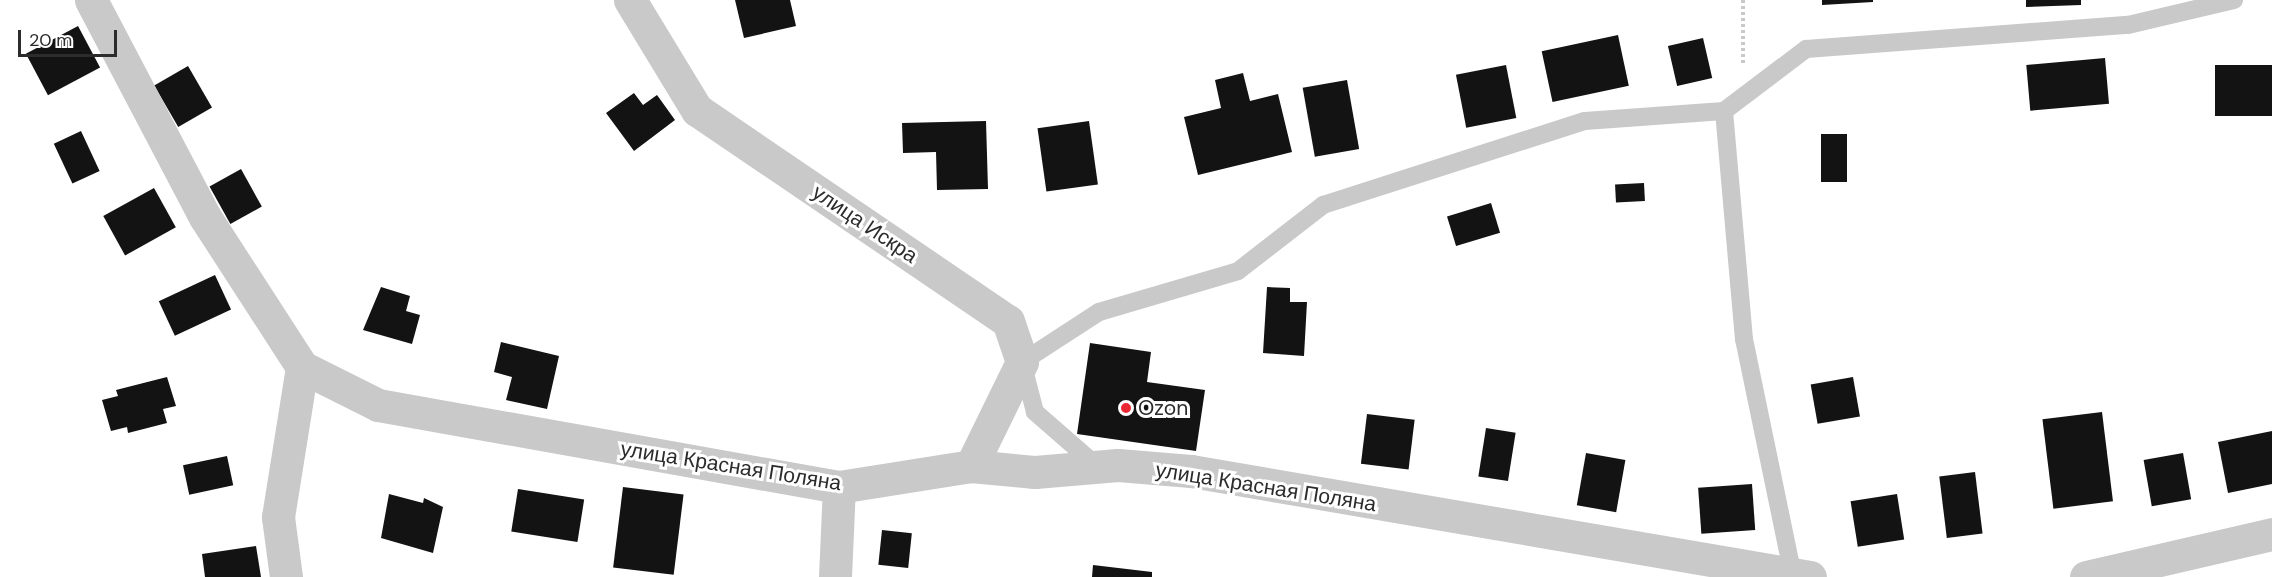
<!DOCTYPE html>
<html>
<head>
<meta charset="utf-8">
<style>
  body { margin:0 }
  #map { position:relative; width:2272px; height:577px; overflow:hidden; background:#fff; font-family:"DM Sans",sans-serif }
  div>[style] { position:absolute }
  [style*='--x'] { left:calc(var(--x)*1px); top:calc(var(--y)*1px); width:calc(var(--w)*1px); rotate:calc(var(--a)*1deg) }
  .building>* { inset:0; background:#131313; transform-origin:0 0 }
  .path>* { height:4px; margin-top:-2px; transform-origin:0; background:repeating-linear-gradient(90deg,#c9c9c9 0 3px,transparent 0 6px) }
  .lane>* { height:18px; margin:-9px; padding:0 9px; transform-origin:9px; border-radius:9px; background:#c9c9c9 }
  .street>* { height:33px; margin:-16.5px; padding:0 16.5px; transform-origin:16.5px; border-radius:16.5px; background:#c9c9c9 }
  .dots>* { width:16px; height:16px; translate:-50% -50%; box-sizing:border-box; border:3px solid #fff; border-radius:50% }
  span { translate:-50% -50%; white-space:nowrap; text-align:center; line-height:1.15; -webkit-text-stroke:6px #fff; paint-order:stroke }
  .street-label { font-size:21px; color:#2c2c2c }
  .poi-label { font-size:21px; color:#2c2c2c }
  .left { translate:0 -50%; text-align:left }
  .scale { position:absolute; left:18px; top:30px; width:99px; height:27px; box-sizing:border-box; border:3px solid #2c2c2c; border-top:0; padding-left:8px; font-size:18px; line-height:21px; white-space:nowrap; color:#2c2c2c; -webkit-text-stroke:4px #fff; paint-order:stroke }
</style>
</head>
<body>
<div id="map">
  <div class="building">
    <div style="clip-path:polygon(735px 0,790px 0,796px 26px,744px 38px)"></div>
    <div style="clip-path:polygon(1822px 0,1873px 0,1873px 2px,1822px 5px)"></div>
    <div style="clip-path:polygon(2026px 0,2081px 0,2081px 5px,2026px 7px)"></div>
    <div style="left:78px;top:26px;width:47px;height:59px;rotate:62deg"></div>
    <div style="left:1618px;top:35px;width:52px;height:78px;rotate:78deg"></div>
    <div style="left:1703px;top:38px;width:41px;height:36px;rotate:77deg"></div>
    <div style="left:2105px;top:58px;width:46px;height:79px;rotate:85deg"></div>
    <div style="left:1506px;top:65px;width:54px;height:51px;rotate:79deg"></div>
    <div style="left:2272px;top:65px;width:51px;height:57px;rotate:90deg"></div>
    <div style="left:188px;top:66px;width:48px;height:39px;rotate:60deg"></div>
    <div style="clip-path:polygon(1243px 73px,1250px 101px,1278px 94px,1292px 152px,1198px 175px,1184px 117px,1221px 108px,1215px 80px)"></div>
    <div style="left:1347px;top:80px;width:70px;height:45px;rotate:80deg"></div>
    <div style="clip-path:polygon(634px 93px,643px 105px,657px 95px,675px 120px,634px 151px,606px 113px)"></div>
    <div style="clip-path:polygon(986px 121px,988px 189px,937px 190px,936px 152px,903px 153px,902px 123px)"></div>
    <div style="left:1089px;top:121px;width:64px;height:52px;rotate:82deg"></div>
    <div style="left:81px;top:131px;width:44px;height:30px;rotate:65deg"></div>
    <div style="left:1821px;top:134px;width:26px;height:48px"></div>
    <div style="left:241px;top:169px;width:43px;height:36px;rotate:61deg"></div>
    <div style="left:1644px;top:183px;width:18px;height:29px;rotate:87deg"></div>
    <div style="left:154px;top:188px;width:45px;height:58px;rotate:61deg"></div>
    <div style="left:1491px;top:203px;width:31px;height:46px;rotate:73deg"></div>
    <div style="left:215px;top:275px;width:38px;height:62px;rotate:65deg"></div>
    <div style="clip-path:polygon(381px 287px,410px 296px,406px 311px,420px 315px,412px 344px,363px 330px)"></div>
    <div style="clip-path:polygon(1267px 287px,1290px 288px,1290px 302px,1307px 302px,1304px 356px,1263px 353px)"></div>
    <div style="clip-path:polygon(501px 342px,559px 356px,547px 409px,506px 400px,512px 377px,494px 372px)"></div>
    <div style="clip-path:polygon(1090px 343px,1151px 352px,1147px 382px,1205px 390px,1196px 451px,1077px 434px)"></div>
    <div style="clip-path:polygon(167px 377px,176px 406px,163px 409px,167px 423px,128px 433px,127px 427px,111px 431px,102px 400px,118px 396px,116px 390px)"></div>
    <div style="left:1853px;top:377px;width:40px;height:43px;rotate:80deg"></div>
    <div style="left:2102px;top:412px;width:90px;height:60px;rotate:83deg"></div>
    <div style="left:1367px;top:414px;width:48px;height:50px;rotate:7deg"></div>
    <div style="left:1486px;top:428px;width:30px;height:49px;rotate:9deg"></div>
    <div style="clip-path:polygon(2272px 431px,2272px 484px,2228px 493px,2218px 442px)"></div>
    <div style="left:1586px;top:453px;width:40px;height:53px;rotate:10deg"></div>
    <div style="left:2183px;top:453px;width:47px;height:40px;rotate:80deg"></div>
    <div style="left:227px;top:456px;width:30px;height:45px;rotate:78deg"></div>
    <div style="left:1975px;top:472px;width:62px;height:36px;rotate:83deg"></div>
    <div style="left:1752px;top:484px;width:46px;height:54px;rotate:86deg"></div>
    <div style="left:623px;top:487px;width:61px;height:81px;rotate:7deg"></div>
    <div style="left:518px;top:489px;width:67px;height:43px;rotate:9deg"></div>
    <div style="clip-path:polygon(389px 494px,423px 503px,424px 498px,443px 507px,433px 553px,381px 538px)"></div>
    <div style="left:1897px;top:494px;width:46px;height:47px;rotate:81deg"></div>
    <div style="left:882px;top:530px;width:30px;height:35px;rotate:6deg"></div>
    <div style="clip-path:polygon(256px 546px,261px 577px,205px 577px,202px 554px)"></div>
    <div style="clip-path:polygon(1093px 565px,1152px 572px,1152px 577px,1092px 577px)"></div>
  </div>
  <div class="path">
    <div style="--x:1743;--y:63;--w:63;--a:-90"></div>
  </div>
  <div class="lane">
    <div style="--x:1724;--y:111;--w:229;--a:85"></div>
    <div style="--x:1744;--y:339;--w:241;--a:78.3"></div>
    <div style="--x:1098;--y:467;--w:84;--a:-138.9"></div>
    <div style="--x:1035;--y:412;--w:52;--a:-104.6"></div>
    <div style="--x:1022;--y:362;--w:92;--a:-33"></div>
    <div style="--x:1099;--y:312;--w:145;--a:-16.4"></div>
    <div style="--x:1238;--y:271;--w:108;--a:-37.8"></div>
    <div style="--x:1323;--y:205;--w:275;--a:-17.8"></div>
    <div style="--x:1585;--y:121;--w:139;--a:-4.1"></div>
    <div style="--x:1724;--y:111;--w:103;--a:-37.1"></div>
    <div style="--x:1806;--y:49;--w:323;--a:-4.3"></div>
    <div style="--x:2128;--y:25;--w:109;--a:-13.3"></div>
  </div>
  <div class="street">
    <div style="--x:91;--y:0;--w:245;--a:62.3"></div>
    <div style="--x:205;--y:217;--w:179;--a:57.1"></div>
    <div style="--x:302;--y:367;--w:152;--a:99.1"></div>
    <div style="--x:278;--y:517;--w:61;--a:82.4"></div>
    <div style="--x:630;--y:0;--w:129;--a:58.7"></div>
    <div style="--x:697;--y:110;--w:376;--a:34.2"></div>
    <div style="--x:1008;--y:321;--w:43;--a:71.1"></div>
    <div style="--x:1022;--y:362;--w:116;--a:116.1"></div>
    <div style="--x:302;--y:367;--w:85;--a:26.6"></div>
    <div style="--x:378;--y:405;--w:468;--a:10.1"></div>
    <div style="--x:839;--y:487;--w:134;--a:-9"></div>
    <div style="--x:971;--y:466;--w:64;--a:5.4"></div>
    <div style="--x:1035;--y:472;--w:83;--a:-4.8"></div>
    <div style="--x:1118;--y:465;--w:73;--a:4.7"></div>
    <div style="--x:1191;--y:471;--w:628;--a:9.72"></div>
    <div style="--x:835;--y:577;--w:90;--a:-87.5"></div>
    <div style="--x:2086;--y:577;--w:191;--a:-13"></div>
  </div>
  <div class="dots">
    <div style="left:1126px;top:408px;background:#ea2733"></div>
  </div>
  <div class="street-label">
    <span style="left:865px;top:224px;rotate:34deg">улица Искра</span>
    <span style="left:731px;top:466px;rotate:9deg">улица Красная Поляна</span>
    <span style="left:1266px;top:487px;rotate:9deg">улица Красная Поляна</span>
  </div>
  <div class="poi-label">
    <span class="left" style="left:1138px;top:408px">Ozon</span>
  </div>
  <div class="scale">20 m</div>
</div>
</body>
</html>
